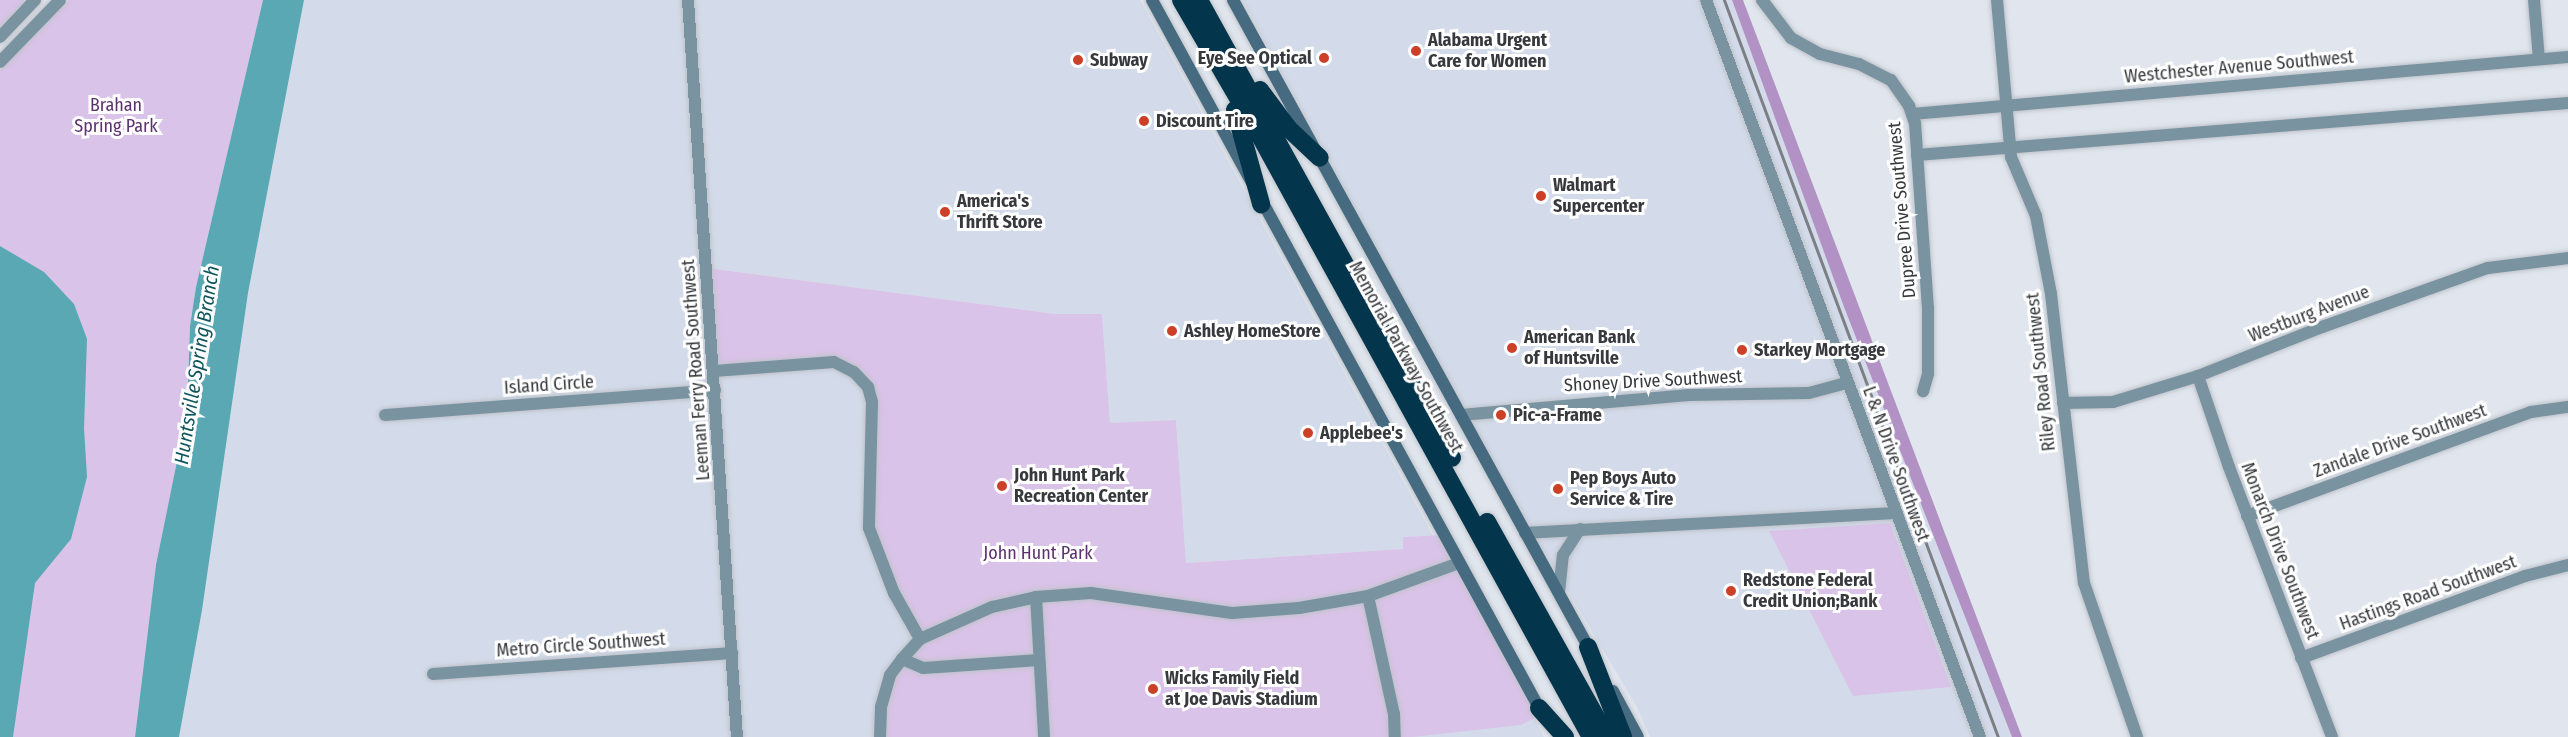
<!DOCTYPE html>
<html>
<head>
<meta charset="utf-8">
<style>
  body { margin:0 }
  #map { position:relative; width:2568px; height:737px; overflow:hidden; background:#e1e6ee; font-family:"Fira Sans Condensed",sans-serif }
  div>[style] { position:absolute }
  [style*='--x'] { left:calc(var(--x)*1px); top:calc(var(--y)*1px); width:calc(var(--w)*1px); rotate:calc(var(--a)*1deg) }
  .built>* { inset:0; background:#d3dbea }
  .green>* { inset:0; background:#dac3e8 }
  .forest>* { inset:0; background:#b292c4 }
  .water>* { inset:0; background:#59a8b3 }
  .roads { filter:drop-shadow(0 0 2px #bfc3ca) drop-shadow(0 0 2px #bfc3ca) }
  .minor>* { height:12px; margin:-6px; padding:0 6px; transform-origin:6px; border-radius:6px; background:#7a93a1 }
  .tertiary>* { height:12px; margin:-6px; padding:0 6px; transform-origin:6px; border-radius:6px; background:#7a93a1 }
  .secondary>* { height:12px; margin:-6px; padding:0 6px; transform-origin:6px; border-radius:6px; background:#466b80 }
  .motorway>* { height:18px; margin:-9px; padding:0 9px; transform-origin:9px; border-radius:9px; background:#03354c }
  .rail>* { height:3px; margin:-1.5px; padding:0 1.5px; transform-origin:1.5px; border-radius:1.5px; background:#7c7f84 }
  .dots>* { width:16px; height:16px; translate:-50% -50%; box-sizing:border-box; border:3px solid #fff; border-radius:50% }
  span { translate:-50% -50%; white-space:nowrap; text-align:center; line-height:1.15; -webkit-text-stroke:6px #fff; paint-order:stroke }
  .poi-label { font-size:18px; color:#37393c; font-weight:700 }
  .left { translate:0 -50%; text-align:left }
  .right { translate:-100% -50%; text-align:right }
  .street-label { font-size:18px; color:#37393c }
  .park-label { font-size:18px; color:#5b326f }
  .water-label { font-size:20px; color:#0f555d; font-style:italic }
</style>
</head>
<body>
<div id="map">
  <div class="built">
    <div style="clip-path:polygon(304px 0,1140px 0,1433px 536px,1403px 537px,1403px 549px,1186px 563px,1176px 420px,1110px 424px,1102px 314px,1055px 314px,707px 268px,693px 271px,700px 372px,834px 362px,868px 387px,920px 639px,880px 737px,179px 737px,248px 293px)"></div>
    <div style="clip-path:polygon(1243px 0,1732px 0,1844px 307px,2012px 737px,1650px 737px,1637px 707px,1540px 544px,1412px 315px)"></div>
    <div style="clip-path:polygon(1534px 718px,1544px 737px,1412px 737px,1413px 734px,1521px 725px)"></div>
  </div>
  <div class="green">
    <div style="clip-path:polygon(0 0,26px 0,0 27px)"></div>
    <div style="clip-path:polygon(68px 0,263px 0,196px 287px,190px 326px,187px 412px,156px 569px,135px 737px,0 737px,0 70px)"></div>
    <div style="clip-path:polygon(707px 268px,1055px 314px,1102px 314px,1110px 423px,1176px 420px,1186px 563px,1403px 549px,1403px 537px,1444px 535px,1542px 714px,1521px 725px,1412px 737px,880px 737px,890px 675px,919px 639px,869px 528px,868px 387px,834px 362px,714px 371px)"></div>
    <div style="clip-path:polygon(1890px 523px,1951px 687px,1853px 696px,1769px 531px)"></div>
  </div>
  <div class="forest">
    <div style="clip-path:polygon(1732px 0,1743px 0,2022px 737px,2012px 737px,1844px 307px)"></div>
  </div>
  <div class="water">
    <div style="clip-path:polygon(263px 0,304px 0,248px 293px,202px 610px,179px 737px,135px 737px,156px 565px,187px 412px,190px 326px,196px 287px)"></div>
    <div style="clip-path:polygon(0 246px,44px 272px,74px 304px,87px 339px,84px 428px,87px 477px,71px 539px,35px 583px,13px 737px,0 737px)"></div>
  </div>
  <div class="roads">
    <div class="minor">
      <div style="--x:1762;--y:0;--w:48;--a:52.7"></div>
      <div style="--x:1791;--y:38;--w:33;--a:29"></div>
      <div style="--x:1820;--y:54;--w:40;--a:14.4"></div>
      <div style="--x:1859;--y:64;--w:36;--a:27"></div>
      <div style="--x:1891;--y:80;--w:32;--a:55"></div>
      <div style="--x:1909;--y:106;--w:18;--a:71"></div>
      <div style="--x:1915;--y:123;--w:185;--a:86"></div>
      <div style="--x:1928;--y:308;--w:66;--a:90"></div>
      <div style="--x:1928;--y:374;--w:18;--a:106"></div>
      <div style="--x:1997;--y:0;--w:158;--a:84.9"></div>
      <div style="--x:2011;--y:157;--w:64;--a:67"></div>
      <div style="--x:2036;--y:216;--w:79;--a:79.1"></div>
      <div style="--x:2051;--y:294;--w:291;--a:83.5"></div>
      <div style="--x:2084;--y:583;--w:163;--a:71"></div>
      <div style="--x:2534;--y:0;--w:59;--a:85.2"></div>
      <div style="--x:1912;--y:114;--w:658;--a:-4.97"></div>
      <div style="--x:1917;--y:155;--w:653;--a:-4.57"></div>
      <div style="--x:714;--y:371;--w:120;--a:-4.3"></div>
      <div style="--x:834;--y:362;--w:22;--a:27"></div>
      <div style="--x:854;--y:372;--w:21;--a:47"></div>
      <div style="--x:868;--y:387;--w:16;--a:75"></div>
      <div style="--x:872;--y:402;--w:126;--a:91.4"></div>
      <div style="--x:869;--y:528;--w:70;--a:69"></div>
      <div style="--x:894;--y:593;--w:53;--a:60.5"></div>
      <div style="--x:2198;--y:376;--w:96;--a:71.2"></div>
      <div style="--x:2229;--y:467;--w:289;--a:69.1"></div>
      <div style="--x:2063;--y:403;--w:50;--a:-1.1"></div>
      <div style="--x:2113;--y:402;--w:89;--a:-17"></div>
      <div style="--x:2198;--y:376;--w:133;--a:-21.6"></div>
      <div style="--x:2322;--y:327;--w:176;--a:-19.6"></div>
      <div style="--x:2488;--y:268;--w:81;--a:-7.1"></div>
      <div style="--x:385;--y:415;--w:331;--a:-4.3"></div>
      <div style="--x:1461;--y:415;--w:229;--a:-5"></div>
      <div style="--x:1689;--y:395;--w:120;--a:-1"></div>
      <div style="--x:1809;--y:393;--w:39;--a:-15"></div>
      <div style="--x:2247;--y:516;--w:302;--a:-20.1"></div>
      <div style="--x:2531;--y:412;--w:37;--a:-8"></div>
      <div style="--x:1525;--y:533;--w:370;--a:-3.1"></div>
      <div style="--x:1559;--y:592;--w:37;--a:-84"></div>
      <div style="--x:1563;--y:555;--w:31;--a:-57"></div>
      <div style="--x:1368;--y:596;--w:121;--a:77.6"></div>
      <div style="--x:1394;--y:714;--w:23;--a:88"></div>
      <div style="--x:1036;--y:597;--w:140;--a:86.7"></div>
      <div style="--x:2301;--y:658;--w:239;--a:-20.1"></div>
      <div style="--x:2525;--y:576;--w:44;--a:-14.3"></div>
      <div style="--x:902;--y:659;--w:23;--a:23"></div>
      <div style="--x:923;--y:668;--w:116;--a:-3.9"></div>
      <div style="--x:433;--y:674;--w:300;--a:-4"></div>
      <div style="--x:880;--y:737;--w:30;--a:-88"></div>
      <div style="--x:881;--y:707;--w:33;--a:-74"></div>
      <div style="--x:890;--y:675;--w:20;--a:-53"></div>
      <div style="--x:902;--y:659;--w:27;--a:-48"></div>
      <div style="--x:920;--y:639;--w:79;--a:-24"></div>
      <div style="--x:992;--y:607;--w:45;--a:-12.8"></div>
      <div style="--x:1036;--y:597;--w:55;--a:-4.2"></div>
      <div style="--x:1091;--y:593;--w:142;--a:8.1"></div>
      <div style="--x:1232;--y:613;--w:67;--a:-4.3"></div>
      <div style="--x:1299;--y:608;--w:70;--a:-9.9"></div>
      <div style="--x:1368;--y:596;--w:97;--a:-19.9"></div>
    </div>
    <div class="tertiary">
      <div style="--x:688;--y:0;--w:739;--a:86.2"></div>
      <div style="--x:1706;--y:0;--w:786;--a:69.61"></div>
      <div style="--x:0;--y:37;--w:51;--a:-46.6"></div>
      <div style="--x:0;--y:62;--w:86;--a:-45.9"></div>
    </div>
    <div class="secondary">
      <div style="--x:1152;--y:0;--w:815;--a:61.33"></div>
      <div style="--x:1233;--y:0;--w:744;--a:61.23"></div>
      <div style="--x:1613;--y:691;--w:52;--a:61.5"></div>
    </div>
    <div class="motorway">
      <div style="--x:1181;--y:0;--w:157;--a:59.8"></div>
      <div style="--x:1260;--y:136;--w:686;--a:61.16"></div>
      <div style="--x:1199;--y:0;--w:523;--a:61.08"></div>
      <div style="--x:1260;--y:90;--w:49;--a:53.4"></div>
      <div style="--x:1289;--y:129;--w:42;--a:43.1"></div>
      <div style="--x:1235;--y:110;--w:98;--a:74.5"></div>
      <div style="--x:1487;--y:522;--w:246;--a:60.8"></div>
      <div style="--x:1588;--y:647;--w:97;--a:68.7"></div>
      <div style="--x:1539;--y:708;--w:39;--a:48"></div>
    </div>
  </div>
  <div class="rail">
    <div style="--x:1724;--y:0;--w:786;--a:69.61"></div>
  </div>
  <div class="dots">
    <div style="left:1416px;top:51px;background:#cb4027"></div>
    <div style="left:1324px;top:58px;background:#cb4027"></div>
    <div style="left:1078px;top:60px;background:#cb4027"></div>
    <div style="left:1144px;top:121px;background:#cb4027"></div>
    <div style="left:1541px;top:196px;background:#cb4027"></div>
    <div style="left:945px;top:212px;background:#cb4027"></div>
    <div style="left:1172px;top:331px;background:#cb4027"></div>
    <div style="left:1512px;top:348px;background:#cb4027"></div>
    <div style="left:1742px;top:350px;background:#cb4027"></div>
    <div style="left:1501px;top:415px;background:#cb4027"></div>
    <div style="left:1308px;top:433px;background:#cb4027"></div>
    <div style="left:1002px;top:486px;background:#cb4027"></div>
    <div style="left:1558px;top:489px;background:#cb4027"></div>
    <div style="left:1731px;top:591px;background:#cb4027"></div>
    <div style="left:1153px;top:689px;background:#cb4027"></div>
  </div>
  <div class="poi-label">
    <span class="left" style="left:1428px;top:51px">Alabama Urgent<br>Care for Women</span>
    <span class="right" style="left:1312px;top:58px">Eye See Optical</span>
    <span class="left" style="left:1090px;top:60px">Subway</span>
    <span class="left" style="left:1156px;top:121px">Discount Tire</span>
    <span class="left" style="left:1553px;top:196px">Walmart<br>Supercenter</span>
    <span class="left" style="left:957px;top:212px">America's<br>Thrift Store</span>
    <span class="left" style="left:1184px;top:331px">Ashley HomeStore</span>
    <span class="left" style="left:1524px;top:348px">American Bank<br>of Huntsville</span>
    <span class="left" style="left:1754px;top:350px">Starkey Mortgage</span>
    <span class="left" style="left:1513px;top:415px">Pic-a-Frame</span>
    <span class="left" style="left:1320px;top:433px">Applebee's</span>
    <span class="left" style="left:1014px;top:486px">John Hunt Park<br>Recreation Center</span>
    <span class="left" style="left:1570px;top:489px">Pep Boys Auto<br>Service &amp; Tire</span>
    <span class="left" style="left:1743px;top:591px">Redstone Federal<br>Credit Union;Bank</span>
    <span class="left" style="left:1165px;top:689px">Wicks Family Field<br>at Joe Davis Stadium</span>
  </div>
  <div class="street-label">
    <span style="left:2239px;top:67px;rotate:-5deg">Westchester Avenue Southwest</span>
    <span style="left:1902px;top:210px;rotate:-95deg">Dupree Drive Southwest</span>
    <span style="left:2309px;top:314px;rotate:-21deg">Westburg Avenue</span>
    <span style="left:1406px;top:357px;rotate:61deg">Memorial Parkway Southwest</span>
    <span style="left:696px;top:370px;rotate:-94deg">Leeman Ferry Road Southwest</span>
    <span style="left:2041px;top:372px;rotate:-96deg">Riley Road Southwest</span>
    <span style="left:1653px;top:381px;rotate:-3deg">Shoney Drive Southwest</span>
    <span style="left:549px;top:385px;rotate:-4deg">Island Circle</span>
    <span style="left:2400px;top:441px;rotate:-20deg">Zandale Drive Southwest</span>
    <span style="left:1896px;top:464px;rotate:70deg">L &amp; N Drive Southwest</span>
    <span style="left:2280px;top:551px;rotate:69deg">Monarch Drive Southwest</span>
    <span style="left:2428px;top:593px;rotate:-20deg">Hastings Road Southwest</span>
    <span style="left:581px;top:645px;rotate:-4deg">Metro Circle Southwest</span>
  </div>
  <div class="park-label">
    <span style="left:116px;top:116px">Brahan<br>Spring Park</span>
    <span style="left:1038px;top:553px">John Hunt Park</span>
  </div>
  <div class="water-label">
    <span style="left:197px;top:365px;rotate:-81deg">Huntsville Spring Branch</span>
  </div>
</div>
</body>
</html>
